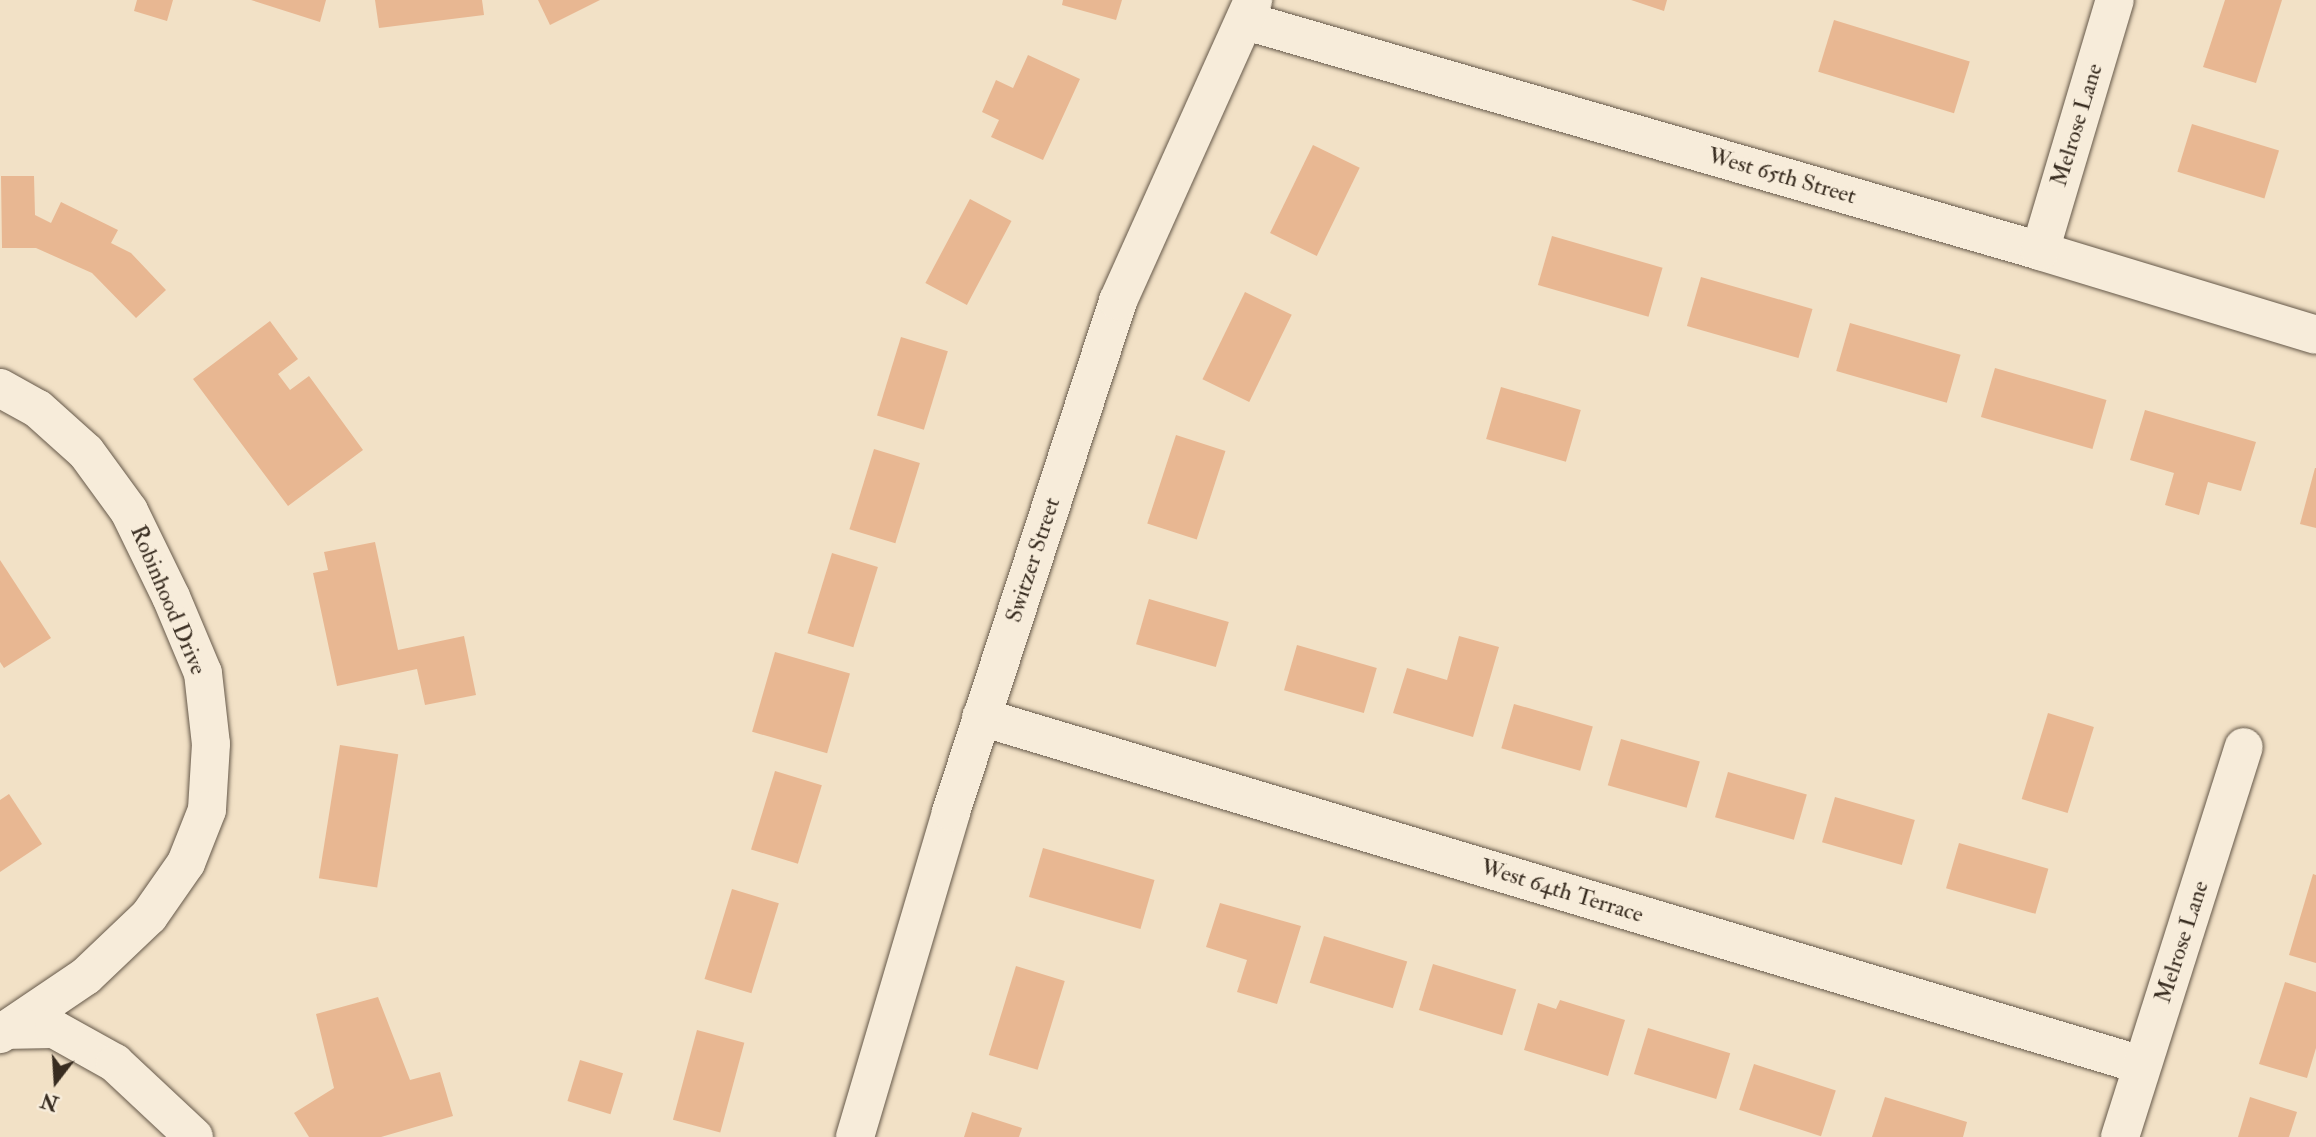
<!DOCTYPE html>
<html>
<head>
<meta charset="utf-8">
<style>
  body { margin:0 }
  #map { position:relative; width:2316px; height:1137px; overflow:hidden; background:#f2e1c6; font-family:"IM FELL Double Pica",serif }
  div>[style] { position:absolute }
  [style*='--x'] { left:calc(var(--x)*1px); top:calc(var(--y)*1px); width:calc(var(--w)*1px); rotate:calc(var(--a)*1deg) }
  .building>* { inset:0; background:#e8b792; transform-origin:0 0 }
  .roads { filter:drop-shadow(0 0 2px #66594a) drop-shadow(0 0 2px #66594a) }
  .minor>* { height:38px; margin:-19px; padding:0 19px; transform-origin:19px; border-radius:19px; background:#f7ecda }
  span { translate:-50% -50%; white-space:nowrap; text-align:center; line-height:1.15; -webkit-text-stroke:7px #f7ecda; paint-order:stroke }
  .street-label { font-size:23px; color:#382c20 }
  .north { position:absolute; left:21px; top:1046px; width:70px; height:70px; -webkit-text-stroke:5px #f7ecda; paint-order:stroke; rotate:197deg; font-size:19px; font-weight:700; line-height:28px; text-align:center; color:#382c20 }
  .north::after { content:''; display:block; margin:auto; width:24px; height:32px; background:#382c20; clip-path:polygon(50% 0,100% 100%,50% 72%,0 100%) }
</style>
</head>
<body>
<div id="map">
  <div class="building">
    <div style="clip-path:polygon(137px 0,173px 0,167px 21px,134px 11px)"></div>
    <div style="clip-path:polygon(251px 0,326px 0,320px 22px)"></div>
    <div style="clip-path:polygon(375px 0,482px 0,484px 15px,379px 28px)"></div>
    <div style="clip-path:polygon(538px 0,600px 0,550px 25px)"></div>
    <div style="clip-path:polygon(1063px 0,1122px 0,1116px 20px,1062px 5px)"></div>
    <div style="clip-path:polygon(1631px 0,1667px 0,1664px 11px)"></div>
    <div style="clip-path:polygon(2225px 0,2282px 0,2256px 83px,2203px 67px)"></div>
    <div style="left:1834px;top:20px;width:142px;height:54px;rotate:17deg"></div>
    <div style="clip-path:polygon(1028px 55px,1080px 79px,1043px 160px,991px 137px,999px 120px,982px 112px,996px 80px,1013px 88px)"></div>
    <div style="left:2192px;top:124px;width:91px;height:50px;rotate:17deg"></div>
    <div style="left:1313px;top:145px;width:52px;height:98px;rotate:26deg"></div>
    <div style="clip-path:polygon(1px 176px,34px 176px,35px 215px,51px 223px,61px 202px,118px 230px,111px 243px,131px 253px,166px 290px,136px 318px,92px 273px,36px 248px,2px 248px)"></div>
    <div style="left:970px;top:199px;width:47px;height:95px;rotate:28deg"></div>
    <div style="left:1552px;top:236px;width:115px;height:51px;rotate:16deg"></div>
    <div style="left:1701px;top:277px;width:116px;height:51px;rotate:16deg"></div>
    <div style="left:1245px;top:292px;width:52px;height:97px;rotate:26deg"></div>
    <div style="clip-path:polygon(270px 321px,298px 359px,278px 374px,290px 390px,309px 376px,363px 450px,288px 506px,193px 379px)"></div>
    <div style="left:1850px;top:323px;width:115px;height:50px;rotate:16deg"></div>
    <div style="left:901px;top:337px;width:49px;height:82px;rotate:17deg"></div>
    <div style="left:1995px;top:368px;width:116px;height:51px;rotate:16deg"></div>
    <div style="left:1501px;top:387px;width:83px;height:54px;rotate:16deg"></div>
    <div style="clip-path:polygon(2145px 410px,2256px 442px,2241px 491px,2208px 482px,2199px 515px,2165px 505px,2174px 473px,2130px 460px)"></div>
    <div style="left:1176px;top:435px;width:52px;height:93px;rotate:18deg"></div>
    <div style="left:874px;top:449px;width:48px;height:84px;rotate:17deg"></div>
    <div style="clip-path:polygon(2315px 468px,2316px 468px,2316px 528px,2300px 524px)"></div>
    <div style="clip-path:polygon(375px 542px,398px 650px,464px 636px,476px 695px,425px 705px,417px 669px,337px 686px,313px 573px,328px 570px,324px 552px)"></div>
    <div style="left:832px;top:553px;width:48px;height:84px;rotate:17deg"></div>
    <div style="clip-path:polygon(0 560px,51px 638px,4px 668px,0 662px)"></div>
    <div style="left:1149px;top:599px;width:83px;height:47px;rotate:16deg"></div>
    <div style="clip-path:polygon(1459px 636px,1499px 647px,1473px 737px,1393px 713px,1407px 668px,1447px 680px)"></div>
    <div style="left:1297px;top:645px;width:83px;height:47px;rotate:16deg"></div>
    <div style="left:775px;top:652px;width:78px;height:83px;rotate:16deg"></div>
    <div style="left:1514px;top:704px;width:82px;height:46px;rotate:16deg"></div>
    <div style="left:2048px;top:713px;width:48px;height:90px;rotate:17deg"></div>
    <div style="left:1621px;top:739px;width:82px;height:48px;rotate:16deg"></div>
    <div style="left:340px;top:745px;width:59px;height:135px;rotate:9deg"></div>
    <div style="left:775px;top:771px;width:49px;height:82px;rotate:17deg"></div>
    <div style="left:1728px;top:772px;width:82px;height:47px;rotate:16deg"></div>
    <div style="clip-path:polygon(9px 794px,42px 844px,0 872px,0 800px)"></div>
    <div style="left:1835px;top:797px;width:83px;height:47px;rotate:16deg"></div>
    <div style="left:1959px;top:843px;width:93px;height:47px;rotate:16deg"></div>
    <div style="left:1043px;top:848px;width:116px;height:51px;rotate:16deg"></div>
    <div style="clip-path:polygon(2313px 874px,2316px 875px,2316px 963px,2289px 955px)"></div>
    <div style="left:732px;top:889px;width:49px;height:94px;rotate:17deg"></div>
    <div style="clip-path:polygon(1220px 903px,1301px 926px,1277px 1004px,1237px 992px,1247px 960px,1206px 947px)"></div>
    <div style="left:1324px;top:936px;width:87px;height:49px;rotate:17deg"></div>
    <div style="left:1433px;top:964px;width:87px;height:48px;rotate:17deg"></div>
    <div style="left:1016px;top:966px;width:51px;height:93px;rotate:17deg"></div>
    <div style="clip-path:polygon(2285px 982px,2316px 992px,2316px 1048px,2307px 1078px,2259px 1064px)"></div>
    <div style="clip-path:polygon(378px 997px,410px 1080px,440px 1072px,453px 1116px,381px 1137px,309px 1137px,294px 1113px,334px 1088px,316px 1014px)"></div>
    <div style="clip-path:polygon(1560px 1000px,1625px 1020px,1608px 1076px,1524px 1050px,1538px 1003px,1556px 1009px)"></div>
    <div style="left:1648px;top:1028px;width:86px;height:48px;rotate:17deg"></div>
    <div style="left:697px;top:1030px;width:49px;height:93px;rotate:15deg"></div>
    <div style="left:580px;top:1060px;width:45px;height:43px;rotate:17deg"></div>
    <div style="left:1754px;top:1064px;width:86px;height:48px;rotate:18deg"></div>
    <div style="clip-path:polygon(1885px 1097px,1967px 1122px,1963px 1137px,1872px 1137px)"></div>
    <div style="clip-path:polygon(2250px 1097px,2297px 1112px,2289px 1137px,2238px 1137px)"></div>
    <div style="clip-path:polygon(972px 1112px,1022px 1128px,1019px 1137px,964px 1137px)"></div>
  </div>
  <div class="roads">
    <div class="minor">
      <div style="--x:1246;--y:21;--w:827;--a:16.15"></div>
      <div style="--x:2040;--y:251;--w:288;--a:16.9"></div>
      <div style="--x:2040;--y:251;--w:262;--a:-73.4"></div>
      <div style="--x:0;--y:388;--w:43;--a:28.9"></div>
      <div style="--x:38;--y:409;--w:64;--a:41.9"></div>
      <div style="--x:86;--y:452;--w:73;--a:53.9"></div>
      <div style="--x:129;--y:511;--w:96;--a:64"></div>
      <div style="--x:171;--y:597;--w:82;--a:67.2"></div>
      <div style="--x:203;--y:673;--w:71;--a:83.6"></div>
      <div style="--x:211;--y:744;--w:66;--a:93.5"></div>
      <div style="--x:207;--y:810;--w:57;--a:111.6"></div>
      <div style="--x:186;--y:863;--w:65;--a:124.9"></div>
      <div style="--x:149;--y:916;--w:87;--a:136.4"></div>
      <div style="--x:86;--y:976;--w:104;--a:146"></div>
      <div style="--x:981;--y:717;--w:1212;--a:16.69"></div>
      <div style="--x:2;--y:1030;--w:52;--a:-1.1"></div>
      <div style="--x:54;--y:1029;--w:70;--a:29.1"></div>
      <div style="--x:115;--y:1063;--w:108;--a:43.1"></div>
      <div style="--x:855;--y:1137;--w:339;--a:-73.5"></div>
      <div style="--x:951;--y:812;--w:538;--a:-71.9"></div>
      <div style="--x:1118;--y:301;--w:330;--a:-65.8"></div>
      <div style="--x:2120;--y:1137;--w:409;--a:-72.4"></div>
    </div>
  </div>
  <div class="street-label">
    <span style="left:2077px;top:125px;rotate:-73deg">Melrose Lane</span>
    <span style="left:1782px;top:176px;rotate:16deg">West 65th Street</span>
    <span style="left:1033px;top:560px;rotate:-72deg">Switzer Street</span>
    <span style="left:168px;top:600px;rotate:67deg">Robinhood Drive</span>
    <span style="left:1562px;top:891px;rotate:17deg">West 64th Terrace</span>
    <span style="left:2182px;top:942px;rotate:-72deg">Melrose Lane</span>
  </div>
  <div class="north">N</div>
</div>
</body>
</html>
